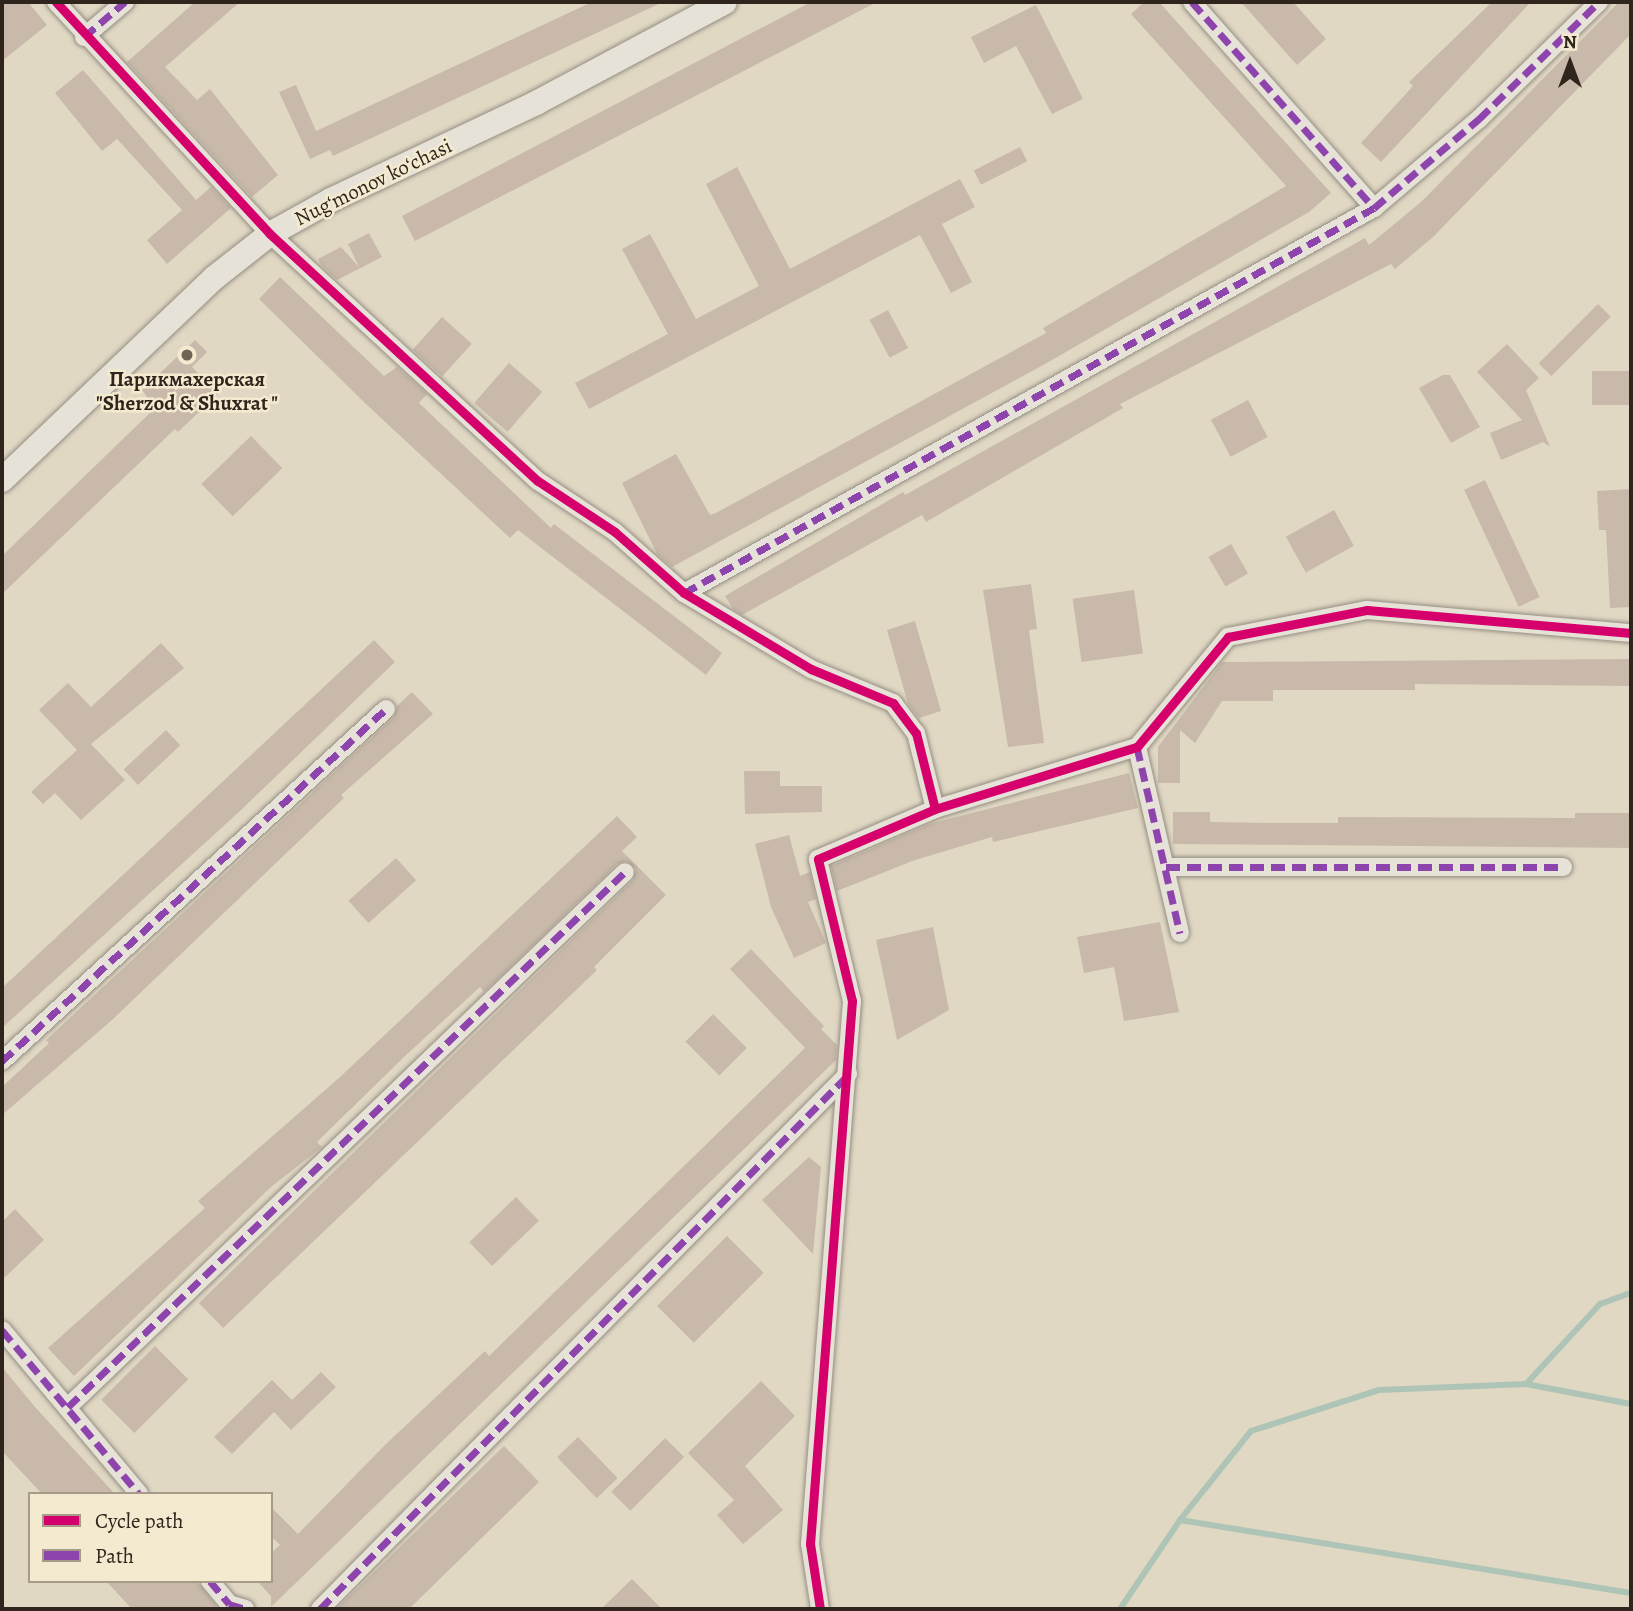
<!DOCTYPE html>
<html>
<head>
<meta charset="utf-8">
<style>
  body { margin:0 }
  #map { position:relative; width:1633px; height:1611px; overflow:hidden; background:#e0d8c3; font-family:Alegreya,serif }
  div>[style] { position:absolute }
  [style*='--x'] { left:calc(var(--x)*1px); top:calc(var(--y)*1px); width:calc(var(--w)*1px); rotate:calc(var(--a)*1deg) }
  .stream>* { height:6px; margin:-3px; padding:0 3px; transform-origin:3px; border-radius:3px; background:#aec4b6 }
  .building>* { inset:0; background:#c9b9aa; transform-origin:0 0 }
  .roads { filter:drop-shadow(0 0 2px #948e82) drop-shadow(0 0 2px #948e82) }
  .street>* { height:18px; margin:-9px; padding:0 9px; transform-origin:9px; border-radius:9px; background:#e7e2d7 }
  .secondary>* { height:24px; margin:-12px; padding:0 12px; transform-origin:12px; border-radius:12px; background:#e7e2d7 }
  .quiet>* { height:7px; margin-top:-3.5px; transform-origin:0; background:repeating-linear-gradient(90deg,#8e44ad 0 14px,transparent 0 21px) }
  .cycleway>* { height:9px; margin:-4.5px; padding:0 4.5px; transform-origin:4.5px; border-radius:4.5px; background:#d6006c }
  .dots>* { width:19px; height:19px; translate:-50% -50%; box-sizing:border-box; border:4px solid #f3ead0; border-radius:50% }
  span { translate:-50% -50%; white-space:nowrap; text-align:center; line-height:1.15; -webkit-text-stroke:5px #f3ead0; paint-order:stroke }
  .street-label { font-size:21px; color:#2f251d }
  .poi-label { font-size:21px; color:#2f251d; font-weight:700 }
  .frame { position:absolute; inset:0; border:4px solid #2f251d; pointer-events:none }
  .legend { position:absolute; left:28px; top:1492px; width:245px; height:91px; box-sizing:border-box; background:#f3ead0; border:2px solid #a59b88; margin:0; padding:9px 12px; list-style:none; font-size:21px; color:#2f251d }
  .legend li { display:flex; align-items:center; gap:14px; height:35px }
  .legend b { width:35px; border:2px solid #a59b88 }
  .north { position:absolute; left:1535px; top:28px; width:70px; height:70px; -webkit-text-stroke:5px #f3ead0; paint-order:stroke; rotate:0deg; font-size:19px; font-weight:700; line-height:28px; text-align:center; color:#2f251d }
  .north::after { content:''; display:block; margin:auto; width:24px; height:32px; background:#2f251d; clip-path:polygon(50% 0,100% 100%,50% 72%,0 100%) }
</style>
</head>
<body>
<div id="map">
  <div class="stream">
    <div style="--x:1526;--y:1384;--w:109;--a:-47.2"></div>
    <div style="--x:1600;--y:1304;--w:33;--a:-20"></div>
    <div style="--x:1180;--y:1520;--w:457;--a:9.2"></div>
    <div style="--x:1120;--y:1609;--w:107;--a:-56"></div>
    <div style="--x:1180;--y:1520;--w:114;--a:-51.4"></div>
    <div style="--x:1251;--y:1431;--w:134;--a:-17.8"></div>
    <div style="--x:1379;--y:1390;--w:147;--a:-2.3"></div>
    <div style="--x:1526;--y:1384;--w:107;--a:10.8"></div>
  </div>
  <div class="building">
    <div style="clip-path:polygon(2px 2px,28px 2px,47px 25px,2px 61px)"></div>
    <div style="clip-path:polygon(195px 2px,240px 2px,165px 67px,197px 100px,210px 89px,278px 175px,252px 197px,127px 62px)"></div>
    <div style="clip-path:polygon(592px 2px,663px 2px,333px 156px,330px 150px,310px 159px,279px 92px,296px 85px,316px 131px)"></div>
    <div style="clip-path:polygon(811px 2px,877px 2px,415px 241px,402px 216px)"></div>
    <div style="clip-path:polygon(1144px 2px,1159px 2px,1331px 193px,1309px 212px,1045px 364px,672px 567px,657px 554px,622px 483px,676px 454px,710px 515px,716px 513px,1046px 333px,1043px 328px,1286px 186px,1131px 14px)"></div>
    <div style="clip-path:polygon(1241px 2px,1293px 2px,1326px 39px,1297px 65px)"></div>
    <div style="clip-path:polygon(1492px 2px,1531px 2px,1381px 162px,1361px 143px,1413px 86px,1409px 82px)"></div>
    <div style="clip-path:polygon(1619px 2px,1631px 2px,1631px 34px,1433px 237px,1395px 269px,1391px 264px,1120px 404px,1123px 408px,926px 522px,922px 515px,742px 615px,733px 609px,725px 596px,903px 492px,905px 495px,1365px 238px,1369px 245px,1421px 202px)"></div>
    <div style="clip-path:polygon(1036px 5px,1083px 99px,1052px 114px,1016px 46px,984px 63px,971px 37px)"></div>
    <div style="clip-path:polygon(83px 70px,196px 200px,211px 187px,231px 208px,167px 264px,147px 240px,182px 210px,117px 139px,102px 151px,55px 93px)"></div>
    <div style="left:1020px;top:147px;width:16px;height:52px;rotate:63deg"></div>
    <div style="clip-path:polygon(737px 167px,790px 269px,960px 179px,975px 207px,942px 224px,972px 282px,951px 293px,920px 235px,589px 409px,575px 383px,668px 334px,622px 249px,650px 234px,696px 319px,759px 286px,706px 184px)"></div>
    <div style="clip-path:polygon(369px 233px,382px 257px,337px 280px,321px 265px,318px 259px,341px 247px,359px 267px,348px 244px)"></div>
    <div style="clip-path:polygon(280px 277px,384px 376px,397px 367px,427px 394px,419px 403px,551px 528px,554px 524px,722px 653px,706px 675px,518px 530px,510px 538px,367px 405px,259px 299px)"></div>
    <div style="left:1598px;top:304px;width:18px;height:84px;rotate:45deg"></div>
    <div style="left:888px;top:310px;width:43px;height:21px;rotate:62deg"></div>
    <div style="left:442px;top:317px;width:40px;height:44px;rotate:42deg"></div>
    <div style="clip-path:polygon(195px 340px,207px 352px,192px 367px,218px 394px,178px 432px,175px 429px,2px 594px,2px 556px,155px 408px,142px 390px)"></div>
    <div style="clip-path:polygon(1507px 344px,1539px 378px,1526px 390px,1550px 447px,1543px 442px,1501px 460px,1490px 433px,1522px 420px,1477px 372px)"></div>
    <div style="left:509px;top:363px;width:44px;height:53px;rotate:41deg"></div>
    <div style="left:1631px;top:371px;width:34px;height:39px;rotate:90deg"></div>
    <div style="clip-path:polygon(1443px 375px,1450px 375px,1480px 427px,1451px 443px,1419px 388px)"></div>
    <div style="left:1248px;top:400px;width:42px;height:42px;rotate:62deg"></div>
    <div style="left:251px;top:436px;width:45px;height:69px;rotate:46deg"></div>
    <div style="left:1485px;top:480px;width:129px;height:23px;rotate:65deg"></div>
    <div style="clip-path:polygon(1631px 489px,1631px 607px,1610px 608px,1606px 530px,1599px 530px,1597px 491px)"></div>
    <div style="left:1334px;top:510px;width:41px;height:55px;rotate:61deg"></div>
    <div style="left:1231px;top:544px;width:34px;height:26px;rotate:60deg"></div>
    <div style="clip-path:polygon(1031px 584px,1037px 629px,1029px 630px,1044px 743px,1008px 747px,983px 590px)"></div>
    <div style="left:1134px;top:590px;width:64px;height:62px;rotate:82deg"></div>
    <div style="clip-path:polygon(915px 621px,941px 711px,919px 718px,908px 704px,887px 630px)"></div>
    <div style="clip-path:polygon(374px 640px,395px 662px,240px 811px,2px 1028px,2px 988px)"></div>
    <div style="clip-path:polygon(161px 643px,184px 668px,91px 744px,125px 780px,81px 820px,55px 793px,43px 804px,31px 792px,77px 750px,39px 710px,68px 683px,91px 707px)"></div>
    <div style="clip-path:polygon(1631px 659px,1631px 686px,1415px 684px,1415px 690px,1273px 690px,1273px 701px,1222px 701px,1195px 743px,1180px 730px,1180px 783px,1158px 783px,1158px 747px,1222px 662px)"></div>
    <div style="clip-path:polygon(412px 692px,433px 714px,341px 795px,344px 798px,112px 1020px,2px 1115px,2px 1087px,49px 1043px,46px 1040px,394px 717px,397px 706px)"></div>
    <div style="left:166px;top:730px;width:21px;height:58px;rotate:47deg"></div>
    <div style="clip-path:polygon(744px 771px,780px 771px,780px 786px,822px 786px,822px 812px,745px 814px)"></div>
    <div style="clip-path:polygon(1129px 773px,1138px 808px,993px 842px,992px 837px,915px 860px,837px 891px,831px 866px,929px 824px)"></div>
    <div style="clip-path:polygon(1173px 812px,1210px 812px,1210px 822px,1279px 823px,1338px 823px,1338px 817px,1575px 818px,1575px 813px,1631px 813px,1631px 848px,1173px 844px)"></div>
    <div style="clip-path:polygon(617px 816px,637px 837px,622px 851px,666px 895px,594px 967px,597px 970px,223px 1328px,199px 1303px,633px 880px,636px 869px,627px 861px,617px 864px,484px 992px,480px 987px,405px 1056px,317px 1142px,322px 1147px,271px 1187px,74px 1376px,48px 1348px,205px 1208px,198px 1201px,339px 1078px)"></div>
    <div style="clip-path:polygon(789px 835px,800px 876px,810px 872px,816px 899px,808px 902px,826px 943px,794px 958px,771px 907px,755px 844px)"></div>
    <div style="left:396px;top:858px;width:30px;height:64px;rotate:48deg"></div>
    <div style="clip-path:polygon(1160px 922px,1179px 1012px,1124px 1021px,1114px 967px,1084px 973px,1077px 937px)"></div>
    <div style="clip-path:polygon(933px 927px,949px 1010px,897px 1040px,876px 940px)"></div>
    <div style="clip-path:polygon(751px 949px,824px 1026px,821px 1029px,837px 1045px,836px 1060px,271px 1607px,271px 1596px,257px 1581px,271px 1581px,271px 1553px,280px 1545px,271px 1536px,271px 1507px,298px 1534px,386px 1444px,485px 1351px,489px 1356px,805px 1048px,730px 969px)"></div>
    <div style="left:713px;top:1014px;width:48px;height:39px;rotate:45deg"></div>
    <div style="clip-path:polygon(809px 1157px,821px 1167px,813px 1254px,762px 1200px)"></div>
    <div style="left:516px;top:1197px;width:33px;height:65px;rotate:46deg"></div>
    <div style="clip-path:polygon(15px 1209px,44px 1240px,2px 1280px,2px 1222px)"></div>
    <div style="left:727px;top:1236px;width:52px;height:99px;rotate:45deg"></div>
    <div style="left:155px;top:1346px;width:47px;height:76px;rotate:45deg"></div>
    <div style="clip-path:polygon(2px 1367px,35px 1407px,115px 1494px,42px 1494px,2px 1451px)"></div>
    <div style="clip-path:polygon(321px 1372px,336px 1387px,291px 1430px,274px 1412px,232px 1454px,214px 1437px,272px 1380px,292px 1400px)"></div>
    <div style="clip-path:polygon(761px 1381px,795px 1416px,745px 1466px,783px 1510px,743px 1544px,717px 1515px,734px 1500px,688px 1453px)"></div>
    <div style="left:578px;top:1437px;width:57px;height:29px;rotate:46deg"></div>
    <div style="left:665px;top:1438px;width:27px;height:76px;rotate:45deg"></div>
    <div style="clip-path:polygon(504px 1446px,539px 1482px,409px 1609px,336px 1609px)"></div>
    <div style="clip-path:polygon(632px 1579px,662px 1609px,601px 1609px)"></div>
    <div style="clip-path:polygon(106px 1581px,197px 1581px,219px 1609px,132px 1609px)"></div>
  </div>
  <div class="roads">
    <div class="street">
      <div style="--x:56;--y:2;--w:316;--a:47.3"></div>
      <div style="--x:270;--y:234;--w:364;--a:42.7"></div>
      <div style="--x:538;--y:481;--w:92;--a:33.5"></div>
      <div style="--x:615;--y:532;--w:92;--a:41.5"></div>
      <div style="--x:684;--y:593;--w:148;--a:30.9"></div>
      <div style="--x:811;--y:669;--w:89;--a:22.5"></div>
      <div style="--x:893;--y:703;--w:38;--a:53"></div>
      <div style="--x:916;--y:733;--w:78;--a:76"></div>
      <div style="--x:1192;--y:2;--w:275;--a:48.5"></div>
      <div style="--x:84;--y:37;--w:54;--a:-40.5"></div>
      <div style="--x:684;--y:593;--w:790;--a:-29.16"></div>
      <div style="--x:1374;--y:208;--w:138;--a:-40.3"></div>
      <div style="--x:1479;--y:119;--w:168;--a:-44.3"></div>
      <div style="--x:1137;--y:747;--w:191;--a:77"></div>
      <div style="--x:1166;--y:867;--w:397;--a:0"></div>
      <div style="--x:2;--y:1061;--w:521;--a:-42.51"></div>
      <div style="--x:2;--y:1330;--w:214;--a:50.1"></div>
      <div style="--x:68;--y:1407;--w:772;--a:-43.85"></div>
      <div style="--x:210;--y:1581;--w:30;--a:50"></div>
      <div style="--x:229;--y:1604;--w:17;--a:17"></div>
      <div style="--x:320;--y:1609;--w:752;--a:-45.38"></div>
      <div style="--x:820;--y:1609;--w:66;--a:-98.7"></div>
      <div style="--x:810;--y:1544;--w:545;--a:-85.58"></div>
      <div style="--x:852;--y:1001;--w:146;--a:-103.5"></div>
      <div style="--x:818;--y:859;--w:127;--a:-23.1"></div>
      <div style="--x:935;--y:809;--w:211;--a:-17.1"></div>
      <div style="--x:1137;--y:747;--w:143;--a:-50.4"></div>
      <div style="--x:1228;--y:637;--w:142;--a:-11"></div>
      <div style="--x:1367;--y:610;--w:265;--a:5"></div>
    </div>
    <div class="secondary">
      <div style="--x:2;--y:480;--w:293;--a:-43.6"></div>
      <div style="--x:214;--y:278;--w:71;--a:-38.2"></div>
      <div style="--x:270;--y:234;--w:70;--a:-29.1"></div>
      <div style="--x:331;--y:200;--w:227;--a:-25.3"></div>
      <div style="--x:536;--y:103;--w:214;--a:-28.1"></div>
    </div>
  </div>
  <div class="quiet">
    <div style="--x:1192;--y:2;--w:275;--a:48.5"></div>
    <div style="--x:84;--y:37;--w:54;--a:-40.5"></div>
    <div style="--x:684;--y:593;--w:790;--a:-29.16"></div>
    <div style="--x:1374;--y:208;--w:138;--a:-40.3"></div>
    <div style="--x:1479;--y:119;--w:168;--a:-44.3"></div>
    <div style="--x:1137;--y:747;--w:191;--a:77"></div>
    <div style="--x:1166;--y:867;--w:397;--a:0"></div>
    <div style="--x:2;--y:1061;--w:521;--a:-42.51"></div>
    <div style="--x:2;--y:1330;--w:214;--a:50.1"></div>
    <div style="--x:68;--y:1407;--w:772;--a:-43.85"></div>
    <div style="--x:210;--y:1581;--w:30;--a:50"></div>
    <div style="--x:229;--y:1604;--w:17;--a:17"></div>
    <div style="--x:320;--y:1609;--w:748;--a:-45.32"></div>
  </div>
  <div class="cycleway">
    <div style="--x:56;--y:2;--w:316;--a:47.3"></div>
    <div style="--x:270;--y:234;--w:364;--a:42.7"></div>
    <div style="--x:538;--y:481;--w:92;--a:33.5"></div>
    <div style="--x:615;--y:532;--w:92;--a:41.5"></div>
    <div style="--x:684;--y:593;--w:148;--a:30.9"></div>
    <div style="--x:811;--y:669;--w:89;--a:22.5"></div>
    <div style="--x:893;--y:703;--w:38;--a:53"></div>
    <div style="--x:916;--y:733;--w:78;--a:76"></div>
    <div style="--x:820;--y:1609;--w:66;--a:-98.7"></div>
    <div style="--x:810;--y:1544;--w:545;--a:-85.58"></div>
    <div style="--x:852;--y:1001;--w:146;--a:-103.5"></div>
    <div style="--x:818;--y:859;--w:127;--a:-23.1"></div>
    <div style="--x:935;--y:809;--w:211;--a:-17.1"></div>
    <div style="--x:1137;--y:747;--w:143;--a:-50.4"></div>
    <div style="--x:1228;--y:637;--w:142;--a:-11"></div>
    <div style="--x:1367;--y:610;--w:265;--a:5"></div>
  </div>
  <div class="dots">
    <div style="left:187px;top:355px;background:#6d6457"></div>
  </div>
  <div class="street-label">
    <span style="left:373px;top:182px;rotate:-26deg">Nugʻmonov koʻchasi</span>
  </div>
  <div class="poi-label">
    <span style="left:187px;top:391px">Парикмахерская<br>"Sherzod &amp; Shuxrat "</span>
  </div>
  <div class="frame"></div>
  <ul class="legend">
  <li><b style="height:9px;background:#d6006c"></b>Cycle path</li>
  <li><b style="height:9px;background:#8e44ad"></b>Path</li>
  </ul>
  <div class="north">N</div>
</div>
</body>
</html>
